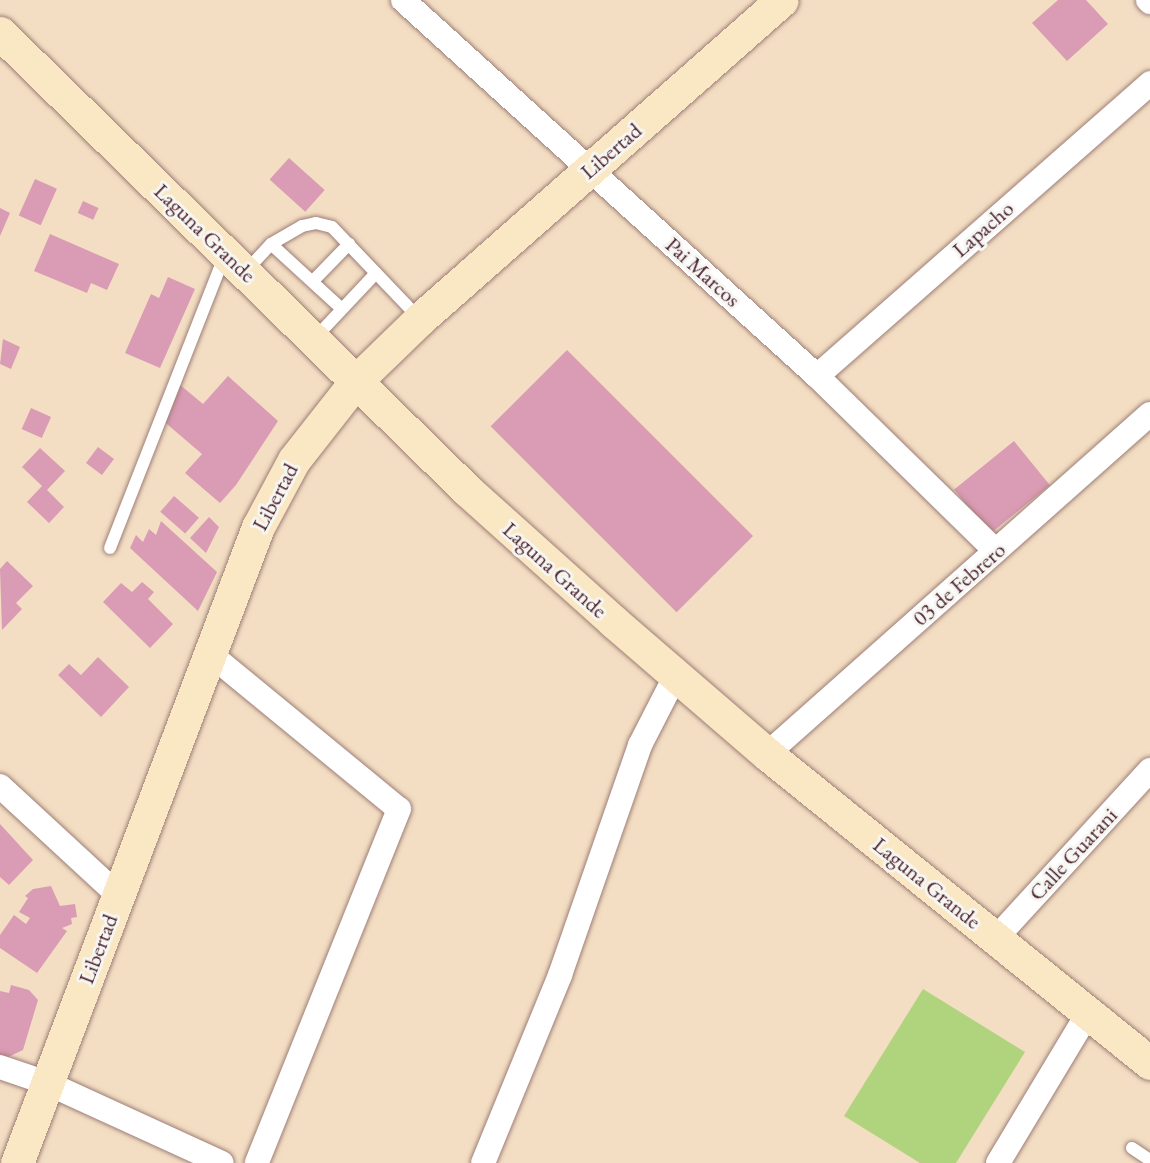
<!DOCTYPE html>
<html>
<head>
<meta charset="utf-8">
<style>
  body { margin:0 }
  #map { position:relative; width:1150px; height:1163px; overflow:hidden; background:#f3dec3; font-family:"EB Garamond",serif }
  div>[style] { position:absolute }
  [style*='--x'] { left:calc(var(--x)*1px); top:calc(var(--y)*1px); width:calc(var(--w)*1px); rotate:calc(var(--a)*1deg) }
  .green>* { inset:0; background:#b0d47d }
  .building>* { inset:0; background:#da9bb4; transform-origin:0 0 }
  .roads { filter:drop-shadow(0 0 2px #9e7e77) drop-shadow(0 0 2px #9e7e77) }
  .lane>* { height:12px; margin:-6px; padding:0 6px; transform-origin:6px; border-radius:6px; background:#fff }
  .street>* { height:24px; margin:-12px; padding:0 12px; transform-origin:12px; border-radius:12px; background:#fff }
  .secondary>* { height:33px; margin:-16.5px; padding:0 16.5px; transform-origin:16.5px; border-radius:16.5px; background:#fae7c3 }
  span { translate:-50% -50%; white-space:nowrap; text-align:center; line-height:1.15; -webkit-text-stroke:6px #f6f6f2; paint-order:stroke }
  .street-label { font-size:22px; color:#4a1f2b }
</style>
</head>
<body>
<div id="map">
  <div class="green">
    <div style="clip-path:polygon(923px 989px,1025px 1052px,956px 1163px,920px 1163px,844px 1116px)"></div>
  </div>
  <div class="building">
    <div style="clip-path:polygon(1058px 0,1086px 0,1108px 24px,1067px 61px,1032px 23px)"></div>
    <div style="left:289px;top:158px;width:48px;height:29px;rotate:42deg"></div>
    <div style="left:35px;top:179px;width:24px;height:40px;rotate:24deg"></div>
    <div style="left:83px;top:201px;width:17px;height:13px;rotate:24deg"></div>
    <div style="clip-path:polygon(0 208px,10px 213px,0 236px)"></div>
    <div style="clip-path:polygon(50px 234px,119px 264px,107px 290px,91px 283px,87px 293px,34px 271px)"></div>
    <div style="clip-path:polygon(168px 277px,195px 289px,160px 368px,125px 353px,151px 294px,159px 298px)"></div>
    <div style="clip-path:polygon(3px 339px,20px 347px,11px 369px,0 364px)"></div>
    <div style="left:567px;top:350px;width:263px;height:108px;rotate:45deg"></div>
    <div style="clip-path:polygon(228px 376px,278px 421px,236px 485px,220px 503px,185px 473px,202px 454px,161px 419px,179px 384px,203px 404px)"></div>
    <div style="left:31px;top:408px;width:22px;height:23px;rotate:24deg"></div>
    <div style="left:1014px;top:441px;width:57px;height:77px;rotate:51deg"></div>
    <div style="left:98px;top:447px;width:20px;height:20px;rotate:37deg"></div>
    <div style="clip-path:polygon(40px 448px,65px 471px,47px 490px,64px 507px,49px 523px,27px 502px,42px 486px,22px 467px)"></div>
    <div style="left:174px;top:496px;width:33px;height:21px;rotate:41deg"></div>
    <div style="clip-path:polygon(209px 517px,219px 527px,206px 553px,190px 538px)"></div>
    <div style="clip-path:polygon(161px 521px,217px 572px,198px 611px,130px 548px,136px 535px,143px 542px,149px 529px,156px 535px)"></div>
    <div style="clip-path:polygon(7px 561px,33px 586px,16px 603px,22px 609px,2px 630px,0 569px)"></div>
    <div style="clip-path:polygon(142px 582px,154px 592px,148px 599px,173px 624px,150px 648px,103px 602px,121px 583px,132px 592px)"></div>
    <div style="clip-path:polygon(98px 657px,129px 687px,101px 717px,58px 675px,69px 664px,81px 675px)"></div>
    <div style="clip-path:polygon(0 824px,33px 860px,9px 885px,0 877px)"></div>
    <div style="clip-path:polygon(51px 886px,60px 906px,75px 904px,77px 917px,71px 918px,72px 924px,62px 928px,67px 931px,37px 973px,0 948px,0 935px,14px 915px,26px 924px,30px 918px,19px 912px,28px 898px,25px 896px,33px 889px)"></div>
    <div style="clip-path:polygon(11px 985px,29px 990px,38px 1000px,23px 1050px,8px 1057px,0 1055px,0 991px,9px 993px)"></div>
  </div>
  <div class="roads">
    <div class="lane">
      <div style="--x:271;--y:244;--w:96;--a:42.5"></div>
      <div style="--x:245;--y:272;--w:38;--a:-47"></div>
      <div style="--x:271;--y:244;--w:36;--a:-30"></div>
      <div style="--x:302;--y:226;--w:14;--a:-12"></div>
      <div style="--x:316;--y:223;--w:16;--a:14"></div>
      <div style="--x:332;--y:227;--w:126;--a:46.3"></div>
      <div style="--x:313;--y:281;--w:52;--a:-45.8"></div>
      <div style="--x:315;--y:338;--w:89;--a:-46.8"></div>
      <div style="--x:110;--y:548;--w:313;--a:-68.6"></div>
      <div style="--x:1132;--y:1148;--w:22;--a:34"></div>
    </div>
    <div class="street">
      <div style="--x:403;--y:0;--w:559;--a:42.25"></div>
      <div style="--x:817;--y:376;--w:250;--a:44.4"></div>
      <div style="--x:1148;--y:0;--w:3;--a:45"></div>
      <div style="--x:817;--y:376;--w:444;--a:-41.3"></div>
      <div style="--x:210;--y:654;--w:244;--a:39.4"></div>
      <div style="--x:399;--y:809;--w:381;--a:111.9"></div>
      <div style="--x:767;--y:754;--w:512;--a:-41.6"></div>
      <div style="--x:0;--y:786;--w:161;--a:42.7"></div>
      <div style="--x:996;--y:938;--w:228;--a:-47.5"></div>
      <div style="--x:0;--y:1067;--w:50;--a:18.8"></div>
      <div style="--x:47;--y:1083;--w:192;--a:24.6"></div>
      <div style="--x:483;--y:1163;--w:203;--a:-67.7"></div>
      <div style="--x:560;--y:975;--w:244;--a:-70.8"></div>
      <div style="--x:640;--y:745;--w:79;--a:-62.8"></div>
      <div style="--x:998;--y:1163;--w:175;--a:-59"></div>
    </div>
    <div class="secondary">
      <div style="--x:0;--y:33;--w:653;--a:44.38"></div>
      <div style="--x:467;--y:490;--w:198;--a:41.9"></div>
      <div style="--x:614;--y:622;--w:202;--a:40.8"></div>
      <div style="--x:767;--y:754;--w:492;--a:38.9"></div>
      <div style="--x:17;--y:1163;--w:680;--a:-69.25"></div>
      <div style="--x:258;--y:527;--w:76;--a:-61.8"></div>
      <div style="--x:294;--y:460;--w:100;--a:-51.9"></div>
      <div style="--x:356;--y:381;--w:89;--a:-44.1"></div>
      <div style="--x:420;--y:319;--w:482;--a:-41.4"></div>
    </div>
  </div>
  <div class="street-label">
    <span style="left:611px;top:151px;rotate:-41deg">Libertad</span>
    <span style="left:983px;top:229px;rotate:-41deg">Lapacho</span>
    <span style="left:205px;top:233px;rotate:44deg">Laguna Grande</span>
    <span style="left:703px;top:272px;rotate:42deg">Pai Marcos</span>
    <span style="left:275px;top:497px;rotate:-62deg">Libertad</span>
    <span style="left:555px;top:570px;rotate:42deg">Laguna Grande</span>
    <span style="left:959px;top:584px;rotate:-41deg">03 de Febrero</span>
    <span style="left:1073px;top:854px;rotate:-47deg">Calle Guarani</span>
    <span style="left:927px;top:883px;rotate:39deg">Laguna Grande</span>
    <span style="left:98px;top:949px;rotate:-69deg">Libertad</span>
  </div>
</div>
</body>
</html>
